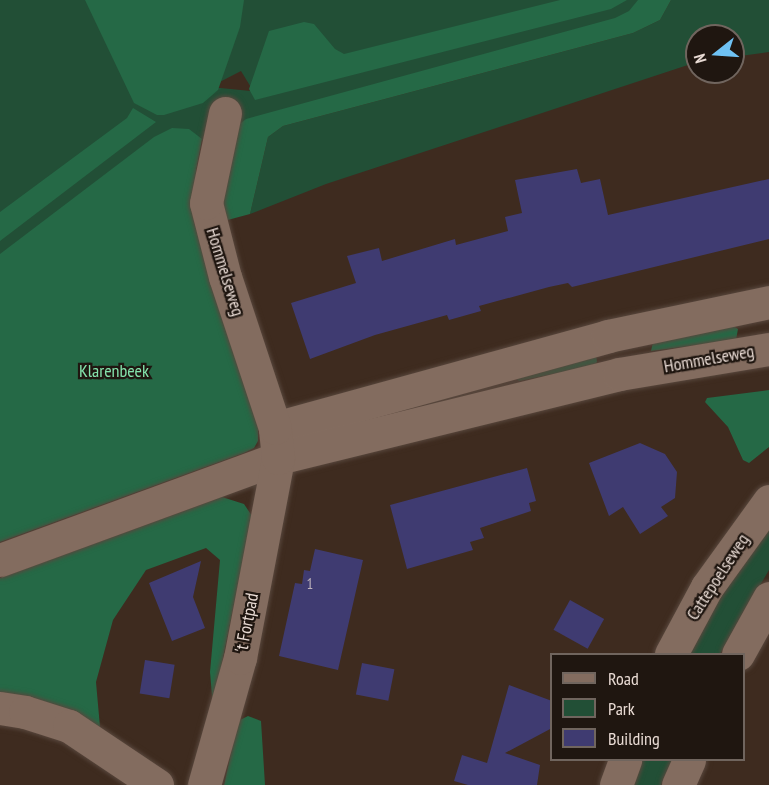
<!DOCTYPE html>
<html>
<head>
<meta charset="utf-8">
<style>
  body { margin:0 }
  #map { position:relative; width:769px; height:785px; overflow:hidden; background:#3e2b1f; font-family:"PT Sans Narrow",sans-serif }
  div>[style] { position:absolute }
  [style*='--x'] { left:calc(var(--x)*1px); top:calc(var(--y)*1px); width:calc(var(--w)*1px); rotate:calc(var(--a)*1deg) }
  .green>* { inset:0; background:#224f36 }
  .forest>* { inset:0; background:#256946 }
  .building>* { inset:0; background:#3f3b71; transform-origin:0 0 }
  .roads { filter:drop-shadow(0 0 2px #58473d) drop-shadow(0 0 2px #58473d) }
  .minor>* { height:33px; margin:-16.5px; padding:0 16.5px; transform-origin:16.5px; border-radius:16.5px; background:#836c5f }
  span { translate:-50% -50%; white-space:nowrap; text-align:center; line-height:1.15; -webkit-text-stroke:4.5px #1f1610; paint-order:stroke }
  .number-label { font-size:15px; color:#beb3bb }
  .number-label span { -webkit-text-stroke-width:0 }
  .street-label { font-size:18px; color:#e9dbd4 }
  .park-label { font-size:18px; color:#84e3ac }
  .legend { position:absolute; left:550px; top:653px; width:195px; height:108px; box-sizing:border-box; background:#1f1610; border:2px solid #70655e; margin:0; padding:8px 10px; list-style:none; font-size:18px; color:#e9dbd4 }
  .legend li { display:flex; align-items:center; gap:12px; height:30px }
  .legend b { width:30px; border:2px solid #70655e }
  .north { position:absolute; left:685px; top:24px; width:60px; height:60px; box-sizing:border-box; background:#1f1610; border:2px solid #70655e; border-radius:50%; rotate:253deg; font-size:16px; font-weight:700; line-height:24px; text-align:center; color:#e9dbd4 }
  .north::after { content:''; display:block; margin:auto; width:21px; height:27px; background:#6fc2f4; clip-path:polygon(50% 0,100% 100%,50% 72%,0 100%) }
</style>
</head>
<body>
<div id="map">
  <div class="green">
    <div style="clip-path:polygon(0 0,618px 0,252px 89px,241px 71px,210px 87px,270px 93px,622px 0,667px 0,655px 19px,199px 141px,0 532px)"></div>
    <div style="clip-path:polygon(671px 0,769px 0,769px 52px,733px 57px,733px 36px,697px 36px,697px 62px,326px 184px,250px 214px,268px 137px,283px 126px,633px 33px,660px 20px)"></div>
    <div style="clip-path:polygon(769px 520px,769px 570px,720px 654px,687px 654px,729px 577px)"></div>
    <div style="clip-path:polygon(640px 760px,672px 760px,661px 785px,631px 785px)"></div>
  </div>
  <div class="forest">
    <div style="clip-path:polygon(85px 0,244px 0,240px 27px,218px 90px,203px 103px,164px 115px,157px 115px,134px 103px)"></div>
    <div style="clip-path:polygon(560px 0,627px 0,611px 9px,255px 100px,249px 89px,269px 31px,304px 22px,314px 24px,335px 49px,344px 54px)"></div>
    <div style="clip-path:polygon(638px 0,671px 0,660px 20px,633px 33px,283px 126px,268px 137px,250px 214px,224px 221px,221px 209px,236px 127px,246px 119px,615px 18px,629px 11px)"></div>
    <div style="clip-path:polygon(133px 108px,156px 122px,0 241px,0 212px,127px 118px)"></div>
    <div style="clip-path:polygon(172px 128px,189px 129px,202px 139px,196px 171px,194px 222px,258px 427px,258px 441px,254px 448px,244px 453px,0 542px,0 254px,154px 137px)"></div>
    <div style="clip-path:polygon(733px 326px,738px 329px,736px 340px,651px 351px,653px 342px)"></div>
    <div style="clip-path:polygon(596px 355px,597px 362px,593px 366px,519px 381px,514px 377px)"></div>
    <div style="clip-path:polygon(769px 390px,769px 447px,749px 463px,743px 460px,728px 427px,705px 402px,707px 398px)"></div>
    <div style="clip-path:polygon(222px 497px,244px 504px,252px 516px,213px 707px,210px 672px,220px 560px,206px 548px,146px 570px,113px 620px,96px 682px,100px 727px,0 692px,0 578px)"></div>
    <div style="clip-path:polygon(248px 716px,261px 721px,265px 785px,224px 785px,238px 721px)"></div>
  </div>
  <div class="building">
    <div style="clip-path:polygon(577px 169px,581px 183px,600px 179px,608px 215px,769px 179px,769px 239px,572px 287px,568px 283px,549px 287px,479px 306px,481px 311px,449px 320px,447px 315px,375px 335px,310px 359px,291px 303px,356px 283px,347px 256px,379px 248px,382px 261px,455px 239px,456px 245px,508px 231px,505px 217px,522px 213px,515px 180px)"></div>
    <div style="clip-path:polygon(640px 443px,665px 454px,677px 472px,675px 498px,661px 507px,668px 516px,640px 534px,623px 507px,609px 516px,589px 463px)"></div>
    <div style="clip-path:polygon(527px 468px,536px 501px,529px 503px,531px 511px,480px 528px,484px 538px,470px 542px,473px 550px,407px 569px,390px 505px)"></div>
    <div style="clip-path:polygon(315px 549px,363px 560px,338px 670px,279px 656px,295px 583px,302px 584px,304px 570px,310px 571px)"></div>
    <div style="clip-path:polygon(201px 561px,193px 597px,205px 628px,172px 641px,149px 583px)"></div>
    <div style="left:570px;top:600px;width:39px;height:34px;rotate:29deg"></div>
    <div style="left:145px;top:660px;width:30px;height:34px;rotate:9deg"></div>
    <div style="left:362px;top:663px;width:33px;height:32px;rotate:11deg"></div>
    <div style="clip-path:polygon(509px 685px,552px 701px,552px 728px,505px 753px,540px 765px,537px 785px,468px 785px,454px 781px,462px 755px,487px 763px)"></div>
  </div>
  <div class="roads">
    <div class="minor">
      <div style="--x:275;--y:428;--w:345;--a:-15.4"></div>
      <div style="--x:608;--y:336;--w:165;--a:-11.9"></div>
      <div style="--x:0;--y:560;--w:296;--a:-20.1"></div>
      <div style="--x:278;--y:458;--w:351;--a:-13.8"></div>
      <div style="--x:619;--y:374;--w:152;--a:-9.5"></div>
      <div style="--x:671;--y:654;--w:76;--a:-61.8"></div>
      <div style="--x:707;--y:587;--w:106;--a:-54.2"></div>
      <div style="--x:738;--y:654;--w:64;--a:-61"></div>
      <div style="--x:0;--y:708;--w:25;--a:9"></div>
      <div style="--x:25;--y:712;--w:46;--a:17.7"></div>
      <div style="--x:69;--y:726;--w:106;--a:33.8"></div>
      <div style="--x:204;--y:785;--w:132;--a:-74.2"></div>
      <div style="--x:240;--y:658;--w:204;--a:-79.2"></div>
      <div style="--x:278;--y:458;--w:30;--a:-96"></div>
      <div style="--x:275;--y:428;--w:159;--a:-108.3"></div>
      <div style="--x:225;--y:277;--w:76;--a:-104.4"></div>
      <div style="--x:206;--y:203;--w:92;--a:-78.1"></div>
      <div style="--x:616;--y:785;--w:27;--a:-70"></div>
      <div style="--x:678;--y:785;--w:27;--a:-66"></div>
    </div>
  </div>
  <div class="number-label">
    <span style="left:310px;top:584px">1</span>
  </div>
  <div class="street-label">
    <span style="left:225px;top:272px;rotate:73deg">Hommelseweg</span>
    <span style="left:709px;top:359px;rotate:-10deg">Hommelseweg</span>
    <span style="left:718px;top:577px;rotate:-57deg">Cattepoelseweg</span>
    <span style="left:247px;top:623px;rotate:-79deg">'t Fortpad</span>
  </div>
  <div class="park-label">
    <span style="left:114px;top:371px">Klarenbeek</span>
  </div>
  <ul class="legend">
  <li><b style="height:8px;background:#836c5f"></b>Road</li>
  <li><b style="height:16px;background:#224f36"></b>Park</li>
  <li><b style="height:16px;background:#3f3b71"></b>Building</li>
  </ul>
  <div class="north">N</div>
</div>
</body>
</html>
